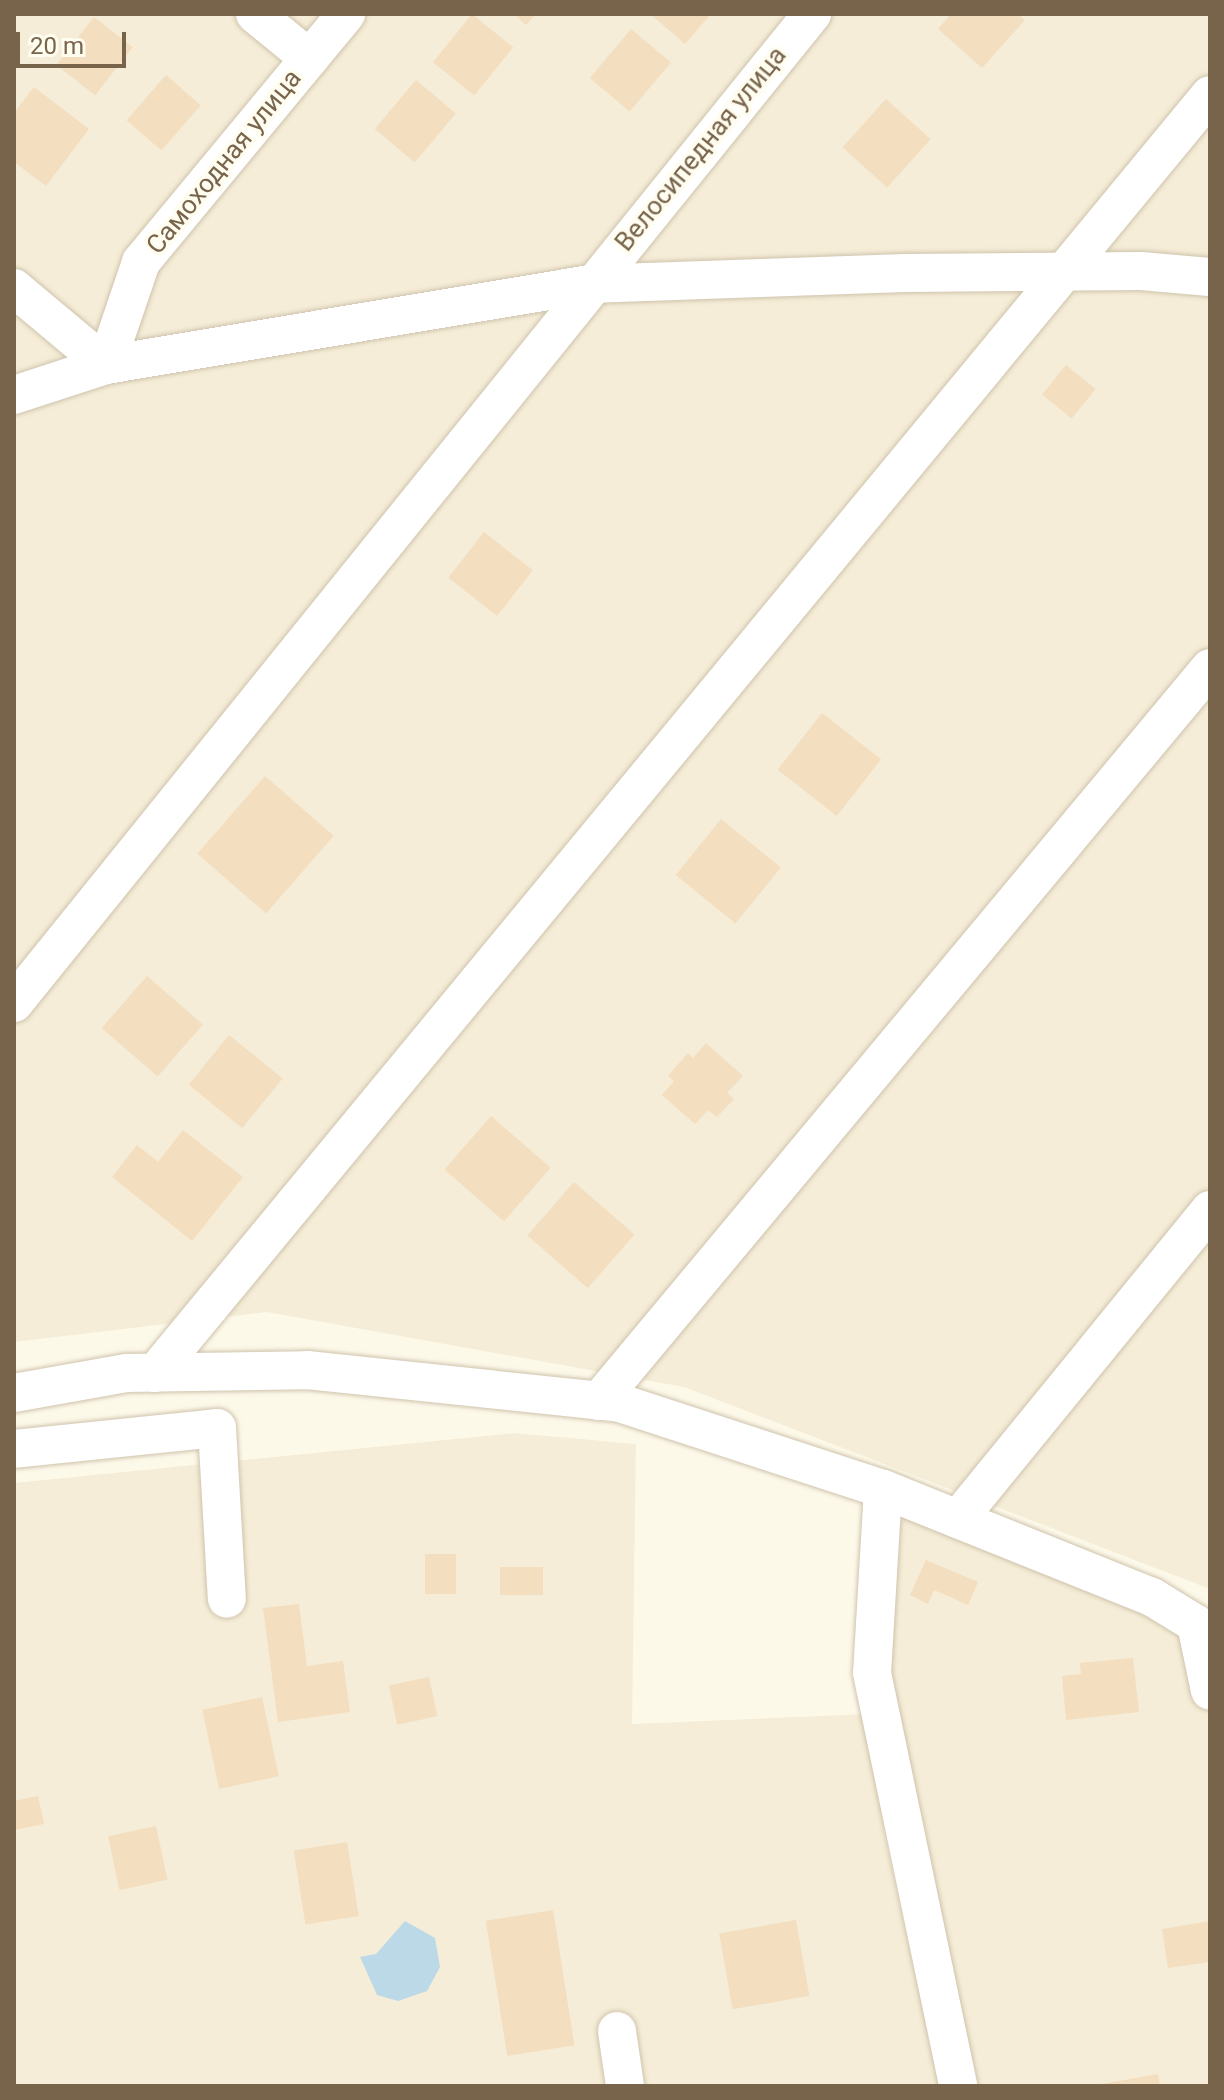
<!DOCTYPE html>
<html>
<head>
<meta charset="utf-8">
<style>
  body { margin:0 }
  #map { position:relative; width:1224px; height:2100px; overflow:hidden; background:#fdf9e9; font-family:Roboto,sans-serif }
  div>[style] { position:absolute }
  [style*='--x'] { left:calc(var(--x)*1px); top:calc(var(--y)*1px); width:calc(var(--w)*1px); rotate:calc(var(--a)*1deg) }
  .residential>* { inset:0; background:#f5edd7 }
  .water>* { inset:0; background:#bcd9e7 }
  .building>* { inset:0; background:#f3dec0; transform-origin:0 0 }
  .roads { filter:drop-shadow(0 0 2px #cfc3ad) drop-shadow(0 0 2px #cfc3ad) }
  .minor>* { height:38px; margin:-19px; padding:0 19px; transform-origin:19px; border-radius:19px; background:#fff }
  span { translate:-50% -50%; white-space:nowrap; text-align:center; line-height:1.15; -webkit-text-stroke:7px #fffcf0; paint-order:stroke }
  .street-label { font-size:26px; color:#78644b }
  .frame { position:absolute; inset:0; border:16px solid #78644b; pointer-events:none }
  .scale { position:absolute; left:16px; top:32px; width:110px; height:36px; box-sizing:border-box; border:4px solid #78644b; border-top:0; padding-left:10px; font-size:24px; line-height:28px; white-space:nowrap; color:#78644b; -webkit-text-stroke:6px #fffcf0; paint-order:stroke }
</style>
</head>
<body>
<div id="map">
  <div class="residential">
    <div style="clip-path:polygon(14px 14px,1210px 14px,1210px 1589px,684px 1387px,267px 1312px,14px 1342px)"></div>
    <div style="clip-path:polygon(515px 1433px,636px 1444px,632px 1724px,867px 1714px,885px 1837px,939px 2086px,14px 2086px,14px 1483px)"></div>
    <div style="clip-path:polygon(906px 1512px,1191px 1635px,1210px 1706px,1210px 2086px,973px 2086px,880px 1677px,892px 1541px)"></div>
  </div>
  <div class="water">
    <div style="clip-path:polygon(405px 1921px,435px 1938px,440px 1967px,427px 1991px,398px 2001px,377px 1995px,360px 1957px,376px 1954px)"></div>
  </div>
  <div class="building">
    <div style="left:472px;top:14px;width:53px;height:62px;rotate:39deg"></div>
    <div style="clip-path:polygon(514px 14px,536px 14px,526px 25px)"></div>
    <div style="clip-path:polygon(650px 14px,711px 14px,685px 44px)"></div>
    <div style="clip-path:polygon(951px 14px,1018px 14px,1025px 20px,982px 68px,938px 29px)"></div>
    <div style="left:94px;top:17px;width:49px;height:61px;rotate:38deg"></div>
    <div style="left:631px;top:29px;width:52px;height:64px;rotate:40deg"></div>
    <div style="left:166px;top:75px;width:46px;height:60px;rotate:41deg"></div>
    <div style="left:416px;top:80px;width:52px;height:64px;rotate:40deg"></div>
    <div style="clip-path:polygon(34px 87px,89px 129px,46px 186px,14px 162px,14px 113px)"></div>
    <div style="left:886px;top:99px;width:60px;height:65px;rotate:42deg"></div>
    <div style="left:1066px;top:365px;width:38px;height:38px;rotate:39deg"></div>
    <div style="left:484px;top:532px;width:62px;height:58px;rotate:38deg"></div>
    <div style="left:822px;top:713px;width:75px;height:72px;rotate:38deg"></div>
    <div style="left:265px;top:776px;width:91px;height:103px;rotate:41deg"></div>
    <div style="left:721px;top:819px;width:77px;height:72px;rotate:39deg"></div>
    <div style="left:147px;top:976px;width:74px;height:69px;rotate:41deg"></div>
    <div style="left:229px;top:1035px;width:69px;height:64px;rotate:39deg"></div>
    <div style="clip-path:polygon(706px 1043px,743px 1076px,727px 1093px,734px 1099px,717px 1117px,708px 1110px,695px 1124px,662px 1095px,674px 1081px,668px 1076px,688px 1053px,693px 1058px)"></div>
    <div style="left:491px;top:1116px;width:79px;height:71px;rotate:41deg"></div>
    <div style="clip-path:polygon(183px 1130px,243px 1177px,192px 1241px,112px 1177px,137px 1145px,158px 1162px)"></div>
    <div style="left:574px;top:1182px;width:80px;height:71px;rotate:41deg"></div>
    <div style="left:425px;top:1554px;width:31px;height:40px"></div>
    <div style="clip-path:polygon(926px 1560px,978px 1582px,968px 1605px,934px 1590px,928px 1604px,910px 1595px)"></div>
    <div style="left:543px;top:1567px;width:28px;height:43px;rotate:90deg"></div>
    <div style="clip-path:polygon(299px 1604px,307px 1666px,343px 1661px,350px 1712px,278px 1722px,263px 1608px)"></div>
    <div style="clip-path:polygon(1133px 1658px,1139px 1712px,1066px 1720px,1062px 1676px,1081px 1674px,1080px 1663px)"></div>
    <div style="left:429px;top:1677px;width:40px;height:41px;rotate:78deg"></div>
    <div style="left:262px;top:1697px;width:81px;height:61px;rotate:78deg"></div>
    <div style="clip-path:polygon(38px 1796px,44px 1824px,14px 1830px,14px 1801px)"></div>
    <div style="left:156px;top:1826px;width:55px;height:49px;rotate:78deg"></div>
    <div style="left:347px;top:1842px;width:75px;height:54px;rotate:81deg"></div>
    <div style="left:553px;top:1910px;width:137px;height:68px;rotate:81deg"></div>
    <div style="left:796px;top:1920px;width:77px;height:78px;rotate:80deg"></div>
    <div style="clip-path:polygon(1210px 1921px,1210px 1962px,1168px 1968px,1162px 1929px)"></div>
    <div style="clip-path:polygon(1158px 2074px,1160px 2086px,1102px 2086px,1102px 2084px)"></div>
  </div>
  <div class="roads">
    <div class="minor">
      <div style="--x:255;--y:14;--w:70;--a:39.2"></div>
      <div style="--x:14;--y:288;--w:120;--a:39.9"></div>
      <div style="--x:106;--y:365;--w:109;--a:-71.2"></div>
      <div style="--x:141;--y:262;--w:322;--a:-50.4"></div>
      <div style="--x:14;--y:395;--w:97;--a:-18.1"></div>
      <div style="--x:106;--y:365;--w:490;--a:-9.5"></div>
      <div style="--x:589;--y:284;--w:316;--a:-2"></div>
      <div style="--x:905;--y:273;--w:236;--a:-0.5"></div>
      <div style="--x:1141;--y:271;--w:69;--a:5"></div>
      <div style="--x:14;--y:1003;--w:1271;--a:-51.1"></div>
      <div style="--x:155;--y:1373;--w:1657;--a:-50.46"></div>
      <div style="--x:14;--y:1393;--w:114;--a:-10.1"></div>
      <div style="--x:126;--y:1373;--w:181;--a:-0.9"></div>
      <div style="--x:307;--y:1370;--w:315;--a:6"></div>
      <div style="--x:620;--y:1403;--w:277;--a:18.1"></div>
      <div style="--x:883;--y:1489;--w:290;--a:21.9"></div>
      <div style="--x:1152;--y:1597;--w:52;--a:31.5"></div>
      <div style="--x:1196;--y:1624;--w:68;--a:78.2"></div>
      <div style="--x:599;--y:1401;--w:954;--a:-50.19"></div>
      <div style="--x:14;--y:1449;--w:204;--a:-5.9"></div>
      <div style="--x:217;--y:1428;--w:171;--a:86.7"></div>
      <div style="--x:883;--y:1489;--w:184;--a:93.4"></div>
      <div style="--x:872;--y:1673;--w:422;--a:78.2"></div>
      <div style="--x:958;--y:1519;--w:399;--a:-50.8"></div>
      <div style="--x:617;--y:2031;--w:56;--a:81.7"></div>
    </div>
  </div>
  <div class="street-label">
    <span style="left:701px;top:149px;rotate:-51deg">Велосипедная улица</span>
    <span style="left:224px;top:162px;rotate:-51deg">Самоходная улица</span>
  </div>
  <div class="frame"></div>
  <div class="scale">20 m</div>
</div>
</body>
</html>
